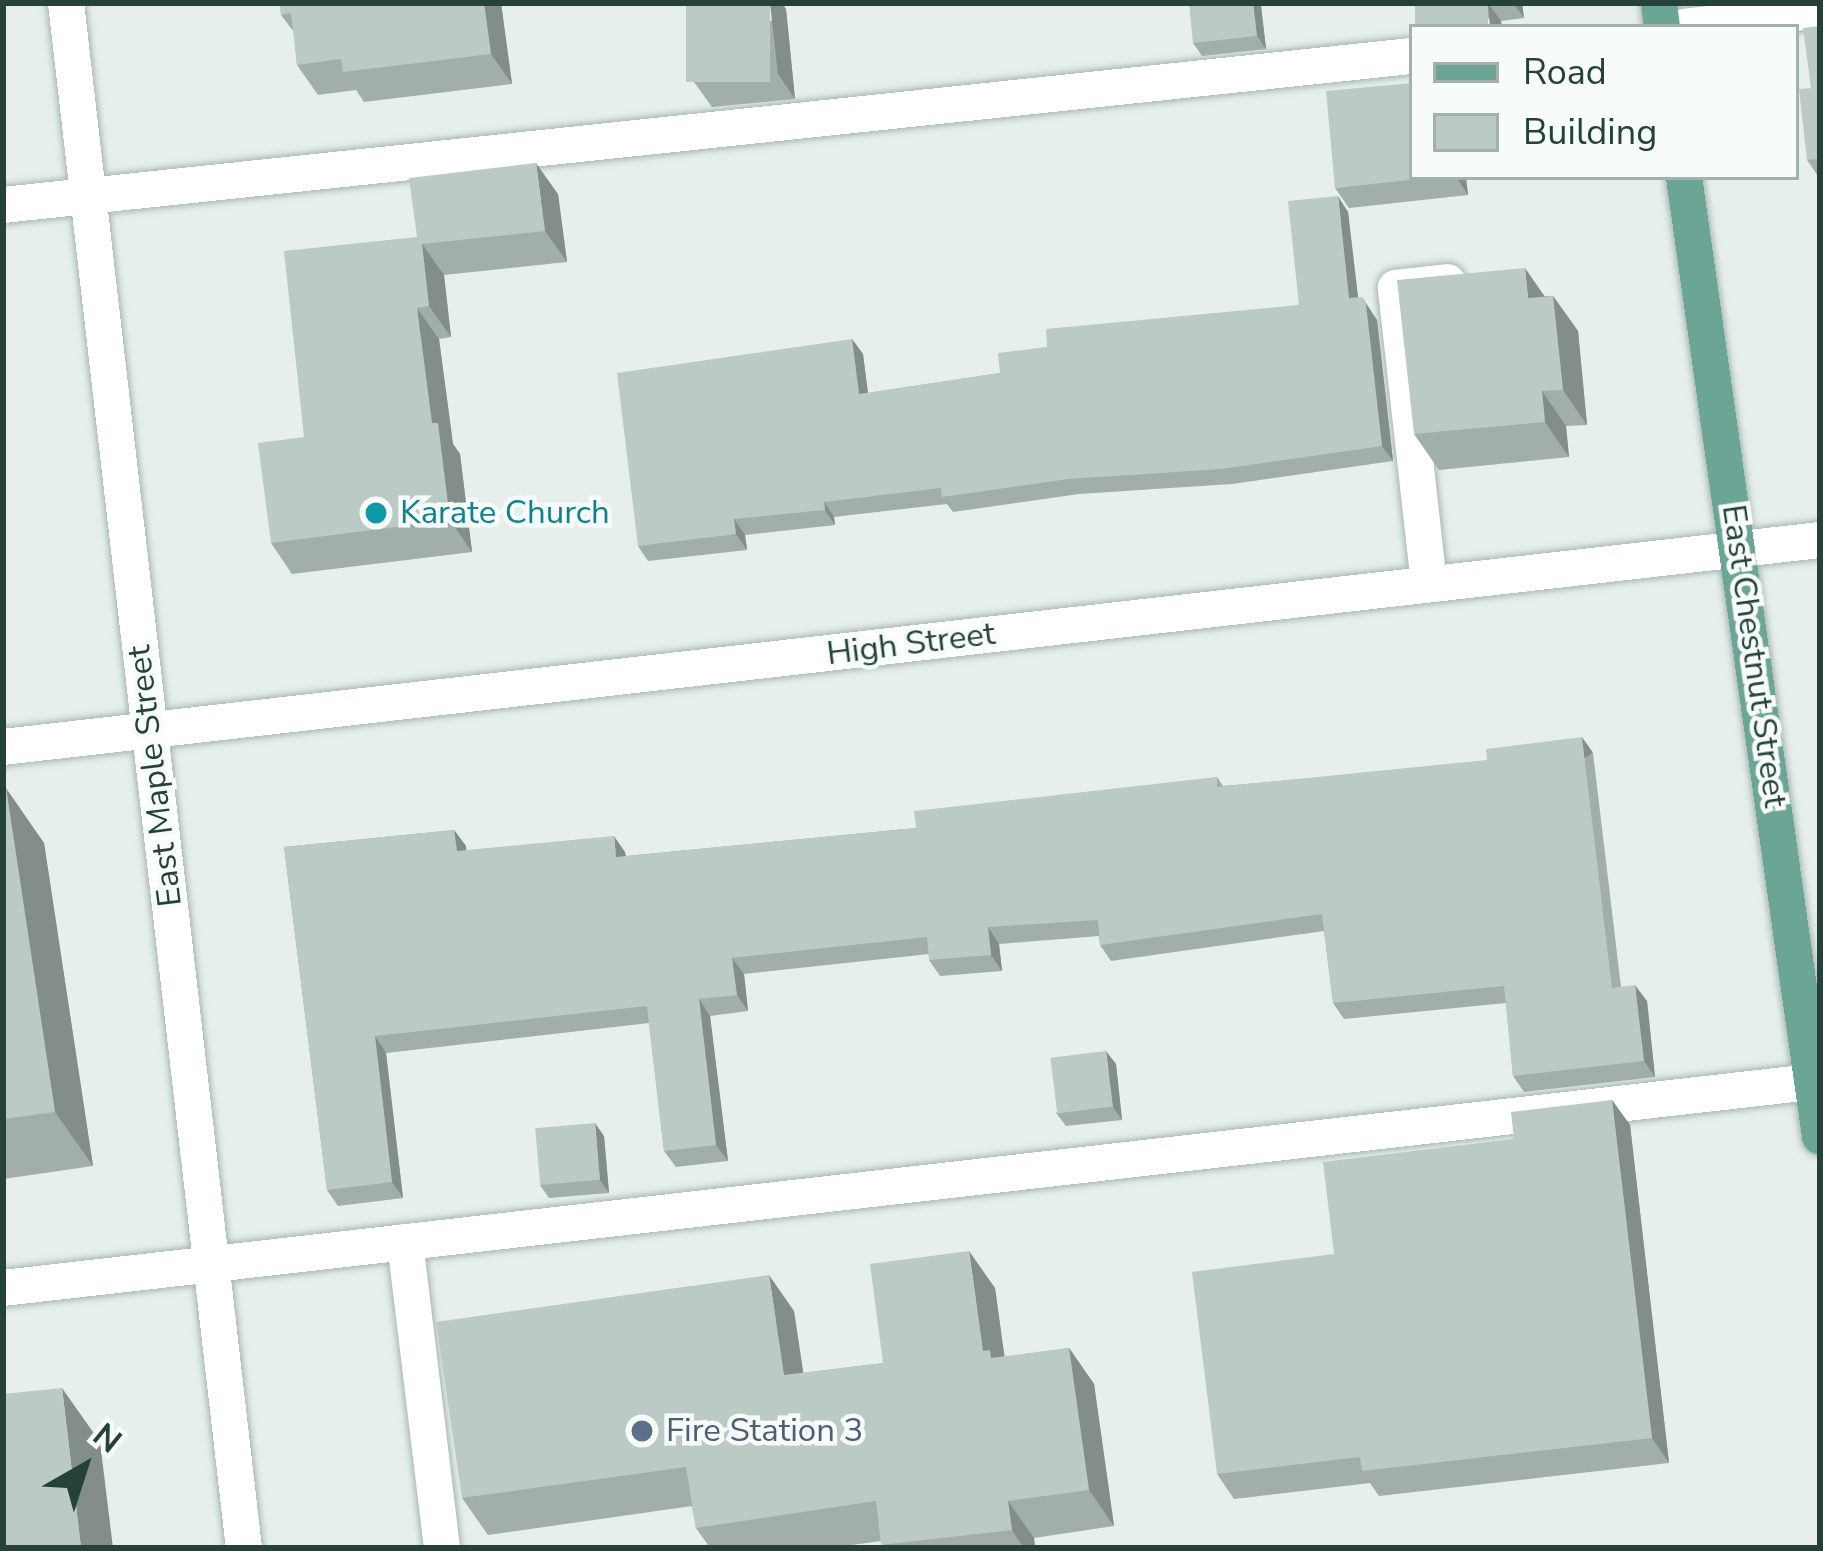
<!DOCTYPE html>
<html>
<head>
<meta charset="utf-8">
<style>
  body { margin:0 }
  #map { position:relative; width:1823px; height:1551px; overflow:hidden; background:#e6efeb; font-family:"Nunito Sans",sans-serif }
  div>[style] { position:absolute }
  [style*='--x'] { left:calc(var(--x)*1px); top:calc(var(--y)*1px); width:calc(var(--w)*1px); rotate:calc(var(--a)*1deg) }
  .roads { filter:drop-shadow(0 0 3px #a8b8b2) drop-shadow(0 0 3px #a8b8b2) }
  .minor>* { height:36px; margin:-18px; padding:0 18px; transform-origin:18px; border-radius:18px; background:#fff }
  .major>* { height:36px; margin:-18px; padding:0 18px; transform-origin:18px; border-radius:18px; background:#6aa596 }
  .wall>* { inset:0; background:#a1aea9 }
  .shaded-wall>* { inset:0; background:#838d89; transform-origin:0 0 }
  .building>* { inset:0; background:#bbcac4; transform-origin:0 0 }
  .dots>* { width:33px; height:33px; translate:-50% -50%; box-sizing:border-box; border:6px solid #f7fbf9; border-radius:50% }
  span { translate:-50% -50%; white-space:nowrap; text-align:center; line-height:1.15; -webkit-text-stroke:9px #f7fbf9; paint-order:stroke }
  .culture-label { font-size:33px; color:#0d838f }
  .left { translate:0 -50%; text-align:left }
  .street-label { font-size:33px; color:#24423a }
  .service-label { font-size:33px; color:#4e5e75 }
  .frame { position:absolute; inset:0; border:6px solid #24423a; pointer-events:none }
  .legend { position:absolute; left:1409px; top:24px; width:390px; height:156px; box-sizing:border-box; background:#f7fbf9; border:3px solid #a3b1ad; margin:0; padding:15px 21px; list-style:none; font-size:36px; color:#24423a }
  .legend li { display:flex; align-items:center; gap:24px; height:60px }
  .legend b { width:60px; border:3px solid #a3b1ad }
  .north { position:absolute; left:24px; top:1407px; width:120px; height:120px; -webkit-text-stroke:9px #f7fbf9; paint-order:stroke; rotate:39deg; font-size:33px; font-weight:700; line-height:48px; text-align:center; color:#24423a }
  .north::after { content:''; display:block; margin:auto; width:42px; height:54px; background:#24423a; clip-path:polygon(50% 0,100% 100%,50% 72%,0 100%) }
</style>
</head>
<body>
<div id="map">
  <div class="roads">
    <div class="minor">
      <div style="--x:66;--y:3;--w:1555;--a:83.43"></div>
      <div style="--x:1683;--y:27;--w:138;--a:-7.1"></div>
      <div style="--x:3;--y:205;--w:1417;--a:-6.04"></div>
      <div style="--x:1429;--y:584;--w:298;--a:-96.4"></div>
      <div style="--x:1396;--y:288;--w:52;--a:-6.6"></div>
      <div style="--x:3;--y:747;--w:1829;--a:-6.5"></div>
      <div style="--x:405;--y:1242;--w:308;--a:83.1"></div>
      <div style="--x:3;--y:1288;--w:1829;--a:-6.5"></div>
    </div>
    <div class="major">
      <div style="--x:1659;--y:3;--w:24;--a:83"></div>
      <div style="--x:1684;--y:177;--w:969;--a:81.93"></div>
    </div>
  </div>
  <div class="wall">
    <div style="clip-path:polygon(280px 3px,501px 3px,512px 84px,364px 102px,356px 90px,318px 95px,297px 65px,294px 32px,281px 15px)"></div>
    <div style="clip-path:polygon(1415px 3px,1522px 3px,1524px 18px,1501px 21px)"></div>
    <div style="clip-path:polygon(1261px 6px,1266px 49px,1202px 56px,1193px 43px)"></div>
    <div style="clip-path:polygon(786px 9px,795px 99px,712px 107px,694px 82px)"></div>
    <div style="clip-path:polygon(1820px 26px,1820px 179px,1807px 160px,1811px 88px)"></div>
    <div style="clip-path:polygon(1412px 177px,1474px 177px,1466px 178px,1468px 195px,1349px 208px,1335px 188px)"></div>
    <div style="clip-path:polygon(558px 194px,567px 262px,444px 275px,451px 337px,439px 339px,453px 444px,460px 454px,472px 552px,292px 574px,271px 543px,304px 437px,417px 237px)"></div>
    <div style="clip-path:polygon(1348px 212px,1358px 297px,1377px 320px,1393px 461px,1232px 484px,1079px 494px,953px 512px,947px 504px,834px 517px,835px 525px,745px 535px,747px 550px,648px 561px,638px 546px,852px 339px,863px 354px,868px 393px,1000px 373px,1047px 347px,1299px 305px)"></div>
    <div style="clip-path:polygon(1545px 296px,1553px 296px,1578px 331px,1587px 425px,1566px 426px,1569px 457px,1439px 470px,1414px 434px)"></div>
    <div style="clip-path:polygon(1593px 753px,1621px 987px,1647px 1001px,1655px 1077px,1524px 1092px,1513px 1076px,1506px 1003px,1344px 1019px,1333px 1003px,1324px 931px,1111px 961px,1100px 945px,1099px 936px,999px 944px,1002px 971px,940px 976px,929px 960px,929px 954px,744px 974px,748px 1011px,710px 1016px,728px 1161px,676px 1167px,664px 1151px,649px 1023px,386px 1053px,403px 1198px,338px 1206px,327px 1190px,284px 847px,454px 830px,466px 846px,466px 850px,625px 852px,626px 856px,916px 828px,1217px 777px,1223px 786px)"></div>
    <div style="clip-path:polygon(3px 789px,44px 843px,93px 1166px,3px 1179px)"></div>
    <div style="clip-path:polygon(1116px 1064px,1122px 1120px,1066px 1126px,1056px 1113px)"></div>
    <div style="clip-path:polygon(1612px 1100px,1630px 1125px,1669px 1463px,1379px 1496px,1370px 1483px,1234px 1499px,1217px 1474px,1334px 1254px,1514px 1139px)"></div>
    <div style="clip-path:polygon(604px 1136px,609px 1193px,549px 1198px,540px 1185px)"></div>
    <div style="clip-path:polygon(995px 1288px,1004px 1357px,1069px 1348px,1094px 1384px,1114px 1526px,1034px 1538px,1035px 1548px,883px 1548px,881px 1541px,830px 1548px,710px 1548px,696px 1528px,692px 1506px,488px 1535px,462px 1498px,794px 1311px,803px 1373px,883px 1363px)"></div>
  </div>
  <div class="shaded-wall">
    <div style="clip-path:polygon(484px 3px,501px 3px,512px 84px,491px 54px)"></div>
    <div style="clip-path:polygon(770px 3px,782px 3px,786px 9px,795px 99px,778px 74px)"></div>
    <div style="clip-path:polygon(1253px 3px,1259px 3px,1261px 6px,1266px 49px,1257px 36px)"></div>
    <div style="clip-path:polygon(1488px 3px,1501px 21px,1502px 27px,1490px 27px)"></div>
    <div style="clip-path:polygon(1513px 3px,1522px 3px,1524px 18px)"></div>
    <div style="clip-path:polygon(536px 163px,558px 194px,567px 262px,545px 231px)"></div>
    <div style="clip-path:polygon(1456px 177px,1466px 178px,1468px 195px)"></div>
    <div style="clip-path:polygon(1338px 196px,1348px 212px,1360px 314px,1349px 298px)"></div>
    <div style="clip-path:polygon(422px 244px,444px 275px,451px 337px,429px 306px)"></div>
    <div style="clip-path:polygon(1525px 268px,1550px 304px,1528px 298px)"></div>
    <div style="clip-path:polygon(1553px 296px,1578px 331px,1587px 425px,1563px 390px)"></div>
    <div style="clip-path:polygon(1362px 297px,1377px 320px,1393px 461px,1382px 446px)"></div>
    <div style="clip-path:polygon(417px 308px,439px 339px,453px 444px,460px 454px,472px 552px,450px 520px,432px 423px)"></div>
    <div style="clip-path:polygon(852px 339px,863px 354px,870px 410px,859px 394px)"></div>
    <div style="clip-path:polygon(1542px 391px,1566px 426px,1569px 457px,1545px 422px)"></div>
    <div style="clip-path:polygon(824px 502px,834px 517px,835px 525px,825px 510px)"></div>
    <div style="clip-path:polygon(734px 519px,745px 535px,747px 550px,736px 534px)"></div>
    <div style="left:1582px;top:737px;width:19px;height:253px;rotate:55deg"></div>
    <div style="clip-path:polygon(6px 788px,44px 843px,93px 1166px,55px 1112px)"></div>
    <div style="clip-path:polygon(454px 830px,466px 846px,468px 867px,457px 851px)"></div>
    <div style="clip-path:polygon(614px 836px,625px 852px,628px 873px,616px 857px)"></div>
    <div style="clip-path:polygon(988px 927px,999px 944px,1002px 971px,991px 955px)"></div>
    <div style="clip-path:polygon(732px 958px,744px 974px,748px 1011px,737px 995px)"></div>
    <div style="clip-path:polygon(1635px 985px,1647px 1001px,1655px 1077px,1644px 1061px)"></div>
    <div style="clip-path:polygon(699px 999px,710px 1016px,728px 1161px,716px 1145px)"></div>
    <div style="clip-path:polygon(375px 1036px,386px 1053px,403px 1198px,392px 1182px)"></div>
    <div style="clip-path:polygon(1106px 1051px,1116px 1064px,1122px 1120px,1113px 1107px)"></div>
    <div style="clip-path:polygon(1612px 1100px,1630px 1125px,1669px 1463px,1652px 1438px)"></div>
    <div style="clip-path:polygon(595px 1123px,604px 1136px,609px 1193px,600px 1180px)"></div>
    <div style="clip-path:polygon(969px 1251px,995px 1288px,1007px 1374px,983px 1351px)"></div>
    <div style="clip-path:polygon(769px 1275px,794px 1311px,809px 1411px,784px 1375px)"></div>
    <div style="clip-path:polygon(1069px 1348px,1094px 1384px,1114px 1526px,1089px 1490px)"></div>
    <div style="clip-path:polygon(62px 1388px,100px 1442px,113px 1548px,81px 1548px)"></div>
    <div style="clip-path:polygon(1008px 1501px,1034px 1538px,1035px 1548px,1024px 1548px,1012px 1530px)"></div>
  </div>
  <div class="building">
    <div style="clip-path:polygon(280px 3px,484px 3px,491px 54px,343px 72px,341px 59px,297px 65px,291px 13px,281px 15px)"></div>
    <div style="left:686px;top:3px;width:84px;height:79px"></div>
    <div style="clip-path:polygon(1189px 3px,1253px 3px,1257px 36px,1193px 43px)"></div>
    <div style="left:1415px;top:3px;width:73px;height:24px"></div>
    <div style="clip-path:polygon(1820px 26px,1820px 159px,1807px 160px,1799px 89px,1811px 88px,1803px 28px)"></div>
    <div style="clip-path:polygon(1412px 83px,1412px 177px,1438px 177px,1335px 188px,1326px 91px)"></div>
    <div style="clip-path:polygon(536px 163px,545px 231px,422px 244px,429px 306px,417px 308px,432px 423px,438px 423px,450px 520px,271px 543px,258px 443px,304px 437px,284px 251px,417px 237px,409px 178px)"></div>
    <div style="clip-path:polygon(1338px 196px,1349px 298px,1362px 297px,1366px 304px,1382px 446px,1221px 469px,1068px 479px,942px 497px,941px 488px,824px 502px,825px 510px,734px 519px,736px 534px,638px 546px,617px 373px,852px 339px,859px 394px,1000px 373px,998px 353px,1047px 347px,1046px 329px,1299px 305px,1288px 201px)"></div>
    <div style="clip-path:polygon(1525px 268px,1528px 298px,1553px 296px,1563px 390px,1542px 391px,1545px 422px,1414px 434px,1397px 280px)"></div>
    <div style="clip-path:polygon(1582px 737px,1612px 988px,1635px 985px,1644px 1061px,1513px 1076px,1504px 986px,1333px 1003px,1322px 914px,1100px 945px,1098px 920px,988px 927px,991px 955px,929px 960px,927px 937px,732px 958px,737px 995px,699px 999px,716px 1145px,664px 1151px,647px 1006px,375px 1036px,392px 1182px,327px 1190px,284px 847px,454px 830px,457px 851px,614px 836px,616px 857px,916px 828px,914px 811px,1217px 777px,1217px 787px,1487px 760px,1486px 749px)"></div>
    <div style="clip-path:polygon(6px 788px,55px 1112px,3px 1119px,3px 789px)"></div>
    <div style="left:1106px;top:1051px;width:56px;height:56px;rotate:83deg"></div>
    <div style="clip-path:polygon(1612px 1100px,1652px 1438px,1362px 1471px,1360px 1457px,1217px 1474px,1192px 1272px,1334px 1254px,1323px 1162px,1514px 1139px,1511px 1112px)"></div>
    <div style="left:595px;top:1123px;width:57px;height:60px;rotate:85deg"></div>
    <div style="clip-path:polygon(969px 1251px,983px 1351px,990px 1350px,991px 1358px,1069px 1348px,1089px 1490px,1008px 1501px,1012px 1530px,881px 1545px,876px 1501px,696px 1528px,686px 1467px,462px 1498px,436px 1322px,769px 1275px,784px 1375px,883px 1363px,870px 1264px)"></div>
    <div style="clip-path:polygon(62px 1388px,81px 1548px,3px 1548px,3px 1394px)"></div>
  </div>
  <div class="dots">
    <div style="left:376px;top:513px;background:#0f9aa8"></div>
    <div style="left:642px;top:1431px;background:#5c6f8a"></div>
  </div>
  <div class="culture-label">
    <span class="left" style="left:400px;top:513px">Karate Church</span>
  </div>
  <div class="street-label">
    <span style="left:911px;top:644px;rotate:-7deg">High Street</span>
    <span style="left:1754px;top:656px;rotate:82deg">East Chestnut Street</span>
    <span style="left:155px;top:776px;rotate:-97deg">East Maple Street</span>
  </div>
  <div class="service-label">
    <span class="left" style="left:666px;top:1431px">Fire Station 3</span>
  </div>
  <div class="frame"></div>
  <ul class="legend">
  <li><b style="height:15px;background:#6aa596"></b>Road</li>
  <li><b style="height:33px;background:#bbcac4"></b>Building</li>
  </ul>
  <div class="north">N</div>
</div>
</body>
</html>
